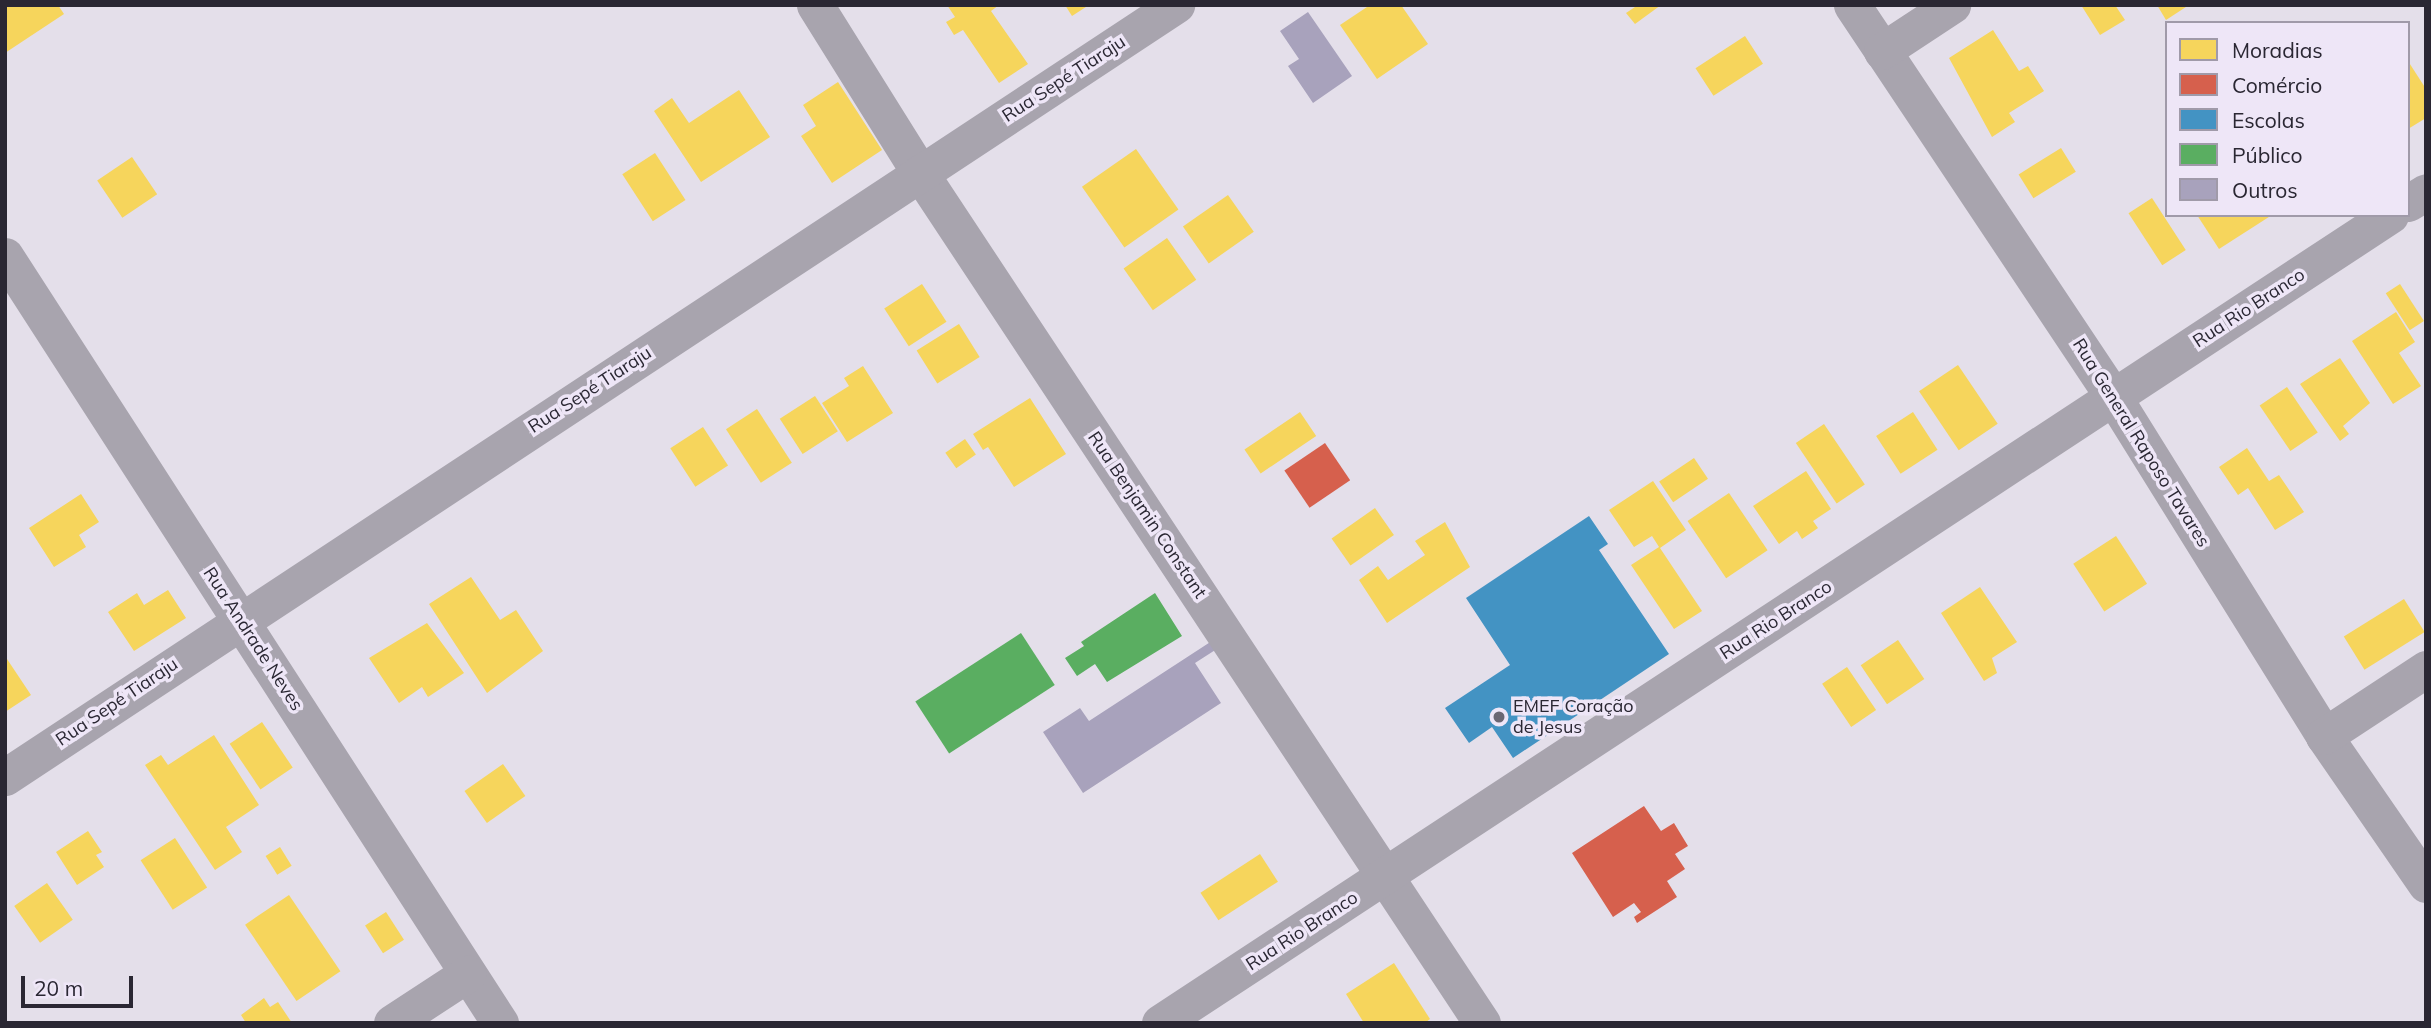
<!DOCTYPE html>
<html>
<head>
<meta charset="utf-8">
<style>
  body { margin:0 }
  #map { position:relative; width:2431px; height:1028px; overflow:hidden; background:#e4dfea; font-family:Mulish,sans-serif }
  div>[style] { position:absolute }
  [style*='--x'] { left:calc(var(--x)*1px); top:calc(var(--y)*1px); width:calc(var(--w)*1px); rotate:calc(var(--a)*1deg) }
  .homes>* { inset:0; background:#f6d55c; transform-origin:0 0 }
  .shops>* { inset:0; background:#d6604d; transform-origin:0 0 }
  .schools>* { inset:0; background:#4393c3 }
  .public>* { inset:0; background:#5aae61; transform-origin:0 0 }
  .building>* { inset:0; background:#a8a2bc }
  .minor>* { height:37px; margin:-18.5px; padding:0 18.5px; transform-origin:18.5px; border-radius:18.5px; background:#a8a4ae }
  .dots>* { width:19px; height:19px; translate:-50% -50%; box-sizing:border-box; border:4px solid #eee6f7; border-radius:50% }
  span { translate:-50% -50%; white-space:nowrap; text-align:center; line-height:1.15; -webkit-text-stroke:7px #eee6f7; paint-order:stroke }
  .street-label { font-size:18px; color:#2a2733 }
  .poi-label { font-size:18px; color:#2a2733 }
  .left { translate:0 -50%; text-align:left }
  .frame { position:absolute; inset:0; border:7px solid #2a2733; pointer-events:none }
  .legend { position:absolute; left:2165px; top:21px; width:245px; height:196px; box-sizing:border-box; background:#eee6f7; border:2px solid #a09aa9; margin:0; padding:9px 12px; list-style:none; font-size:21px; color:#2a2733 }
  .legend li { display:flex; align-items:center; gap:14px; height:35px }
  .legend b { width:35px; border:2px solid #a09aa9 }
  .scale { position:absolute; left:21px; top:976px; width:112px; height:32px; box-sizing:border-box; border:4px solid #2a2733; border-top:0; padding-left:9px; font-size:21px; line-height:24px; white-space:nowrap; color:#2a2733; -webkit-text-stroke:5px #eee6f7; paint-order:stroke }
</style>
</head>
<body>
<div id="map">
  <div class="homes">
    <div style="clip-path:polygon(5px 5px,58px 5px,64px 14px,5px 53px)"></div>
    <div style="clip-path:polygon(947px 5px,999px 5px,991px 11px,1028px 64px,999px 83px,963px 30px,954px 35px,946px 22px,955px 17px)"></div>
    <div style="clip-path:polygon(1065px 5px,1089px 5px,1072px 16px)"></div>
    <div style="clip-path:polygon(1370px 5px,1401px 5px,1428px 44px,1377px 79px,1340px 25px)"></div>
    <div style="clip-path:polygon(1638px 5px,1661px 5px,1635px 24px,1626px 13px)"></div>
    <div style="clip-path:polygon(2081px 5px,2115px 5px,2125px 20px,2100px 35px)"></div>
    <div style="clip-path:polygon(2157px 5px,2189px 5px,2166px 20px)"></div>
    <div style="clip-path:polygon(1993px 30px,2019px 71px,2028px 66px,2044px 91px,2009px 113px,2015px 122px,1992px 137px,1949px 58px)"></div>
    <div style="left:1745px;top:36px;width:33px;height:59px;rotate:57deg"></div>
    <div style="clip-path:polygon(2408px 61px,2426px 89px,2426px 118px,2408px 129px)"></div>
    <div style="clip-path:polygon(838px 82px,882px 150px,832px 183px,801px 136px,816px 126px,803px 105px)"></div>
    <div style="clip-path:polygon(739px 90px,770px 137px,701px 182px,654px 111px,672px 98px,689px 123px)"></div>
    <div style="left:2061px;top:148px;width:28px;height:50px;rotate:58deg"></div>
    <div style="left:1136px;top:149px;width:74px;height:66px;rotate:55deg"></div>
    <div style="left:655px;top:153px;width:56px;height:39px;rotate:57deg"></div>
    <div style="left:132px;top:157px;width:45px;height:42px;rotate:56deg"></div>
    <div style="left:1228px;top:195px;width:45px;height:55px;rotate:55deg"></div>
    <div style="left:2152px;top:198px;width:62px;height:28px;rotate:57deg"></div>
    <div style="clip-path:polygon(2197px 215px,2272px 215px,2219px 249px)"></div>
    <div style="left:1167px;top:238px;width:51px;height:53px;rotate:55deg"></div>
    <div style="left:922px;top:284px;width:45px;height:45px;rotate:57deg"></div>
    <div style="left:2400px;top:284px;width:44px;height:17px;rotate:57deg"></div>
    <div style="clip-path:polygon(2396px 312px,2415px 342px,2399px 353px,2421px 386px,2393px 404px,2352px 341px)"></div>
    <div style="left:959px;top:324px;width:39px;height:50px;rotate:58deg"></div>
    <div style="clip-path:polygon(2340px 358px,2370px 403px,2343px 426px,2349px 434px,2340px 441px,2300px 384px)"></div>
    <div style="left:1958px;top:365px;width:71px;height:47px;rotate:56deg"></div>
    <div style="clip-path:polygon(863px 366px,893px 413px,847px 442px,822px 403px,849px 386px,844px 378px)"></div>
    <div style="left:2287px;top:387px;width:55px;height:33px;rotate:56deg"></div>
    <div style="left:815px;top:396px;width:42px;height:42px;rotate:57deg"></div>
    <div style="clip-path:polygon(1030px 398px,1066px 454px,1014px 487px,988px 447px,983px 450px,973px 434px)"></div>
    <div style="left:757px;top:409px;width:64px;height:37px;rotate:57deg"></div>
    <div style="left:1300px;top:412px;width:29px;height:67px;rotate:56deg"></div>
    <div style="left:1913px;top:412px;width:45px;height:44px;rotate:57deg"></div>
    <div style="left:1824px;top:424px;width:73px;height:34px;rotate:56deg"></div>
    <div style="left:703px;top:427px;width:46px;height:39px;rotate:57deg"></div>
    <div style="left:965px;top:439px;width:19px;height:24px;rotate:55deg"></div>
    <div style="clip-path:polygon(2247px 448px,2269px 481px,2279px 475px,2304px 512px,2275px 530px,2248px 488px,2238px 495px,2219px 467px)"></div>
    <div style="left:1694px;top:458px;width:25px;height:42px;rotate:56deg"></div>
    <div style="clip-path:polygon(1806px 471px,1831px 509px,1813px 521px,1818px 528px,1802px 539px,1797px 531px,1779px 544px,1753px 506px)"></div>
    <div style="clip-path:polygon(1653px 481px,1686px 530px,1660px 548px,1702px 611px,1674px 629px,1631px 565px,1659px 547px,1652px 536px,1634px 547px,1609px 510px)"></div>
    <div style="left:1729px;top:493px;width:69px;height:50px;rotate:56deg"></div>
    <div style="clip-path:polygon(81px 494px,99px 522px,79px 535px,86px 547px,54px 567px,29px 528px)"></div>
    <div style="left:1375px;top:508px;width:33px;height:53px;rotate:55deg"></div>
    <div style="clip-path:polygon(1445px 522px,1470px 567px,1387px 623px,1359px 580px,1378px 566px,1388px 580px,1425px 555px,1415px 541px)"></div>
    <div style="left:2116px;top:536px;width:57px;height:51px;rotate:57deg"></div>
    <div style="clip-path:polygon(471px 577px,500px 620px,516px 610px,543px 651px,487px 693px,429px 604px)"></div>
    <div style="clip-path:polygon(1980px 587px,2017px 642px,1992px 658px,1997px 673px,1984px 681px,1941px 613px)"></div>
    <div style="clip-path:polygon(168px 590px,186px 618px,134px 651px,108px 612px,137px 593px,144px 605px)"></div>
    <div style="left:2404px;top:599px;width:39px;height:71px;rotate:58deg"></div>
    <div style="clip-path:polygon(427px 623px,464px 673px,428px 697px,422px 687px,399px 703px,369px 658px)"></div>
    <div style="left:1898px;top:640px;width:47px;height:45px;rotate:56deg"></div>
    <div style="clip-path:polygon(5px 656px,31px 695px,5px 712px)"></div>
    <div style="left:1847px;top:667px;width:52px;height:30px;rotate:56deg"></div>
    <div style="left:262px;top:722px;width:55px;height:39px;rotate:56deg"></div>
    <div style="clip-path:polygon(214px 735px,259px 805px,226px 827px,242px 852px,215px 870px,145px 765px,161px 755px,168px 765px)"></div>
    <div style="left:503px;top:764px;width:39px;height:47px;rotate:55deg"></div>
    <div style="clip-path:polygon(88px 831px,102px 852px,96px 855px,104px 867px,77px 885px,56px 852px)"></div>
    <div style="left:175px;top:838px;width:59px;height:41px;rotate:57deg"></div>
    <div style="left:280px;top:847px;width:22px;height:17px;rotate:58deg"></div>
    <div style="left:1260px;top:854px;width:33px;height:71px;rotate:57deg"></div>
    <div style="left:47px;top:883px;width:45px;height:40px;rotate:55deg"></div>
    <div style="left:289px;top:895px;width:92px;height:53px;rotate:56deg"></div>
    <div style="left:386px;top:912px;width:33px;height:25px;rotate:57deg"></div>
    <div style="clip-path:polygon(1394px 963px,1430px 1019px,1425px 1023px,1364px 1023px,1346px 994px)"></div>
    <div style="clip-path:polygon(264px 998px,270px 1007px,278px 1002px,292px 1023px,246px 1023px,241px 1015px)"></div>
  </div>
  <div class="shops">
    <div style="left:1325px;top:443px;width:45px;height:49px;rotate:56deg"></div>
    <div style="clip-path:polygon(1644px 806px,1661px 831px,1674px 823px,1688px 846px,1675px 854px,1685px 869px,1667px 881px,1677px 897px,1637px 923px,1634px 917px,1641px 912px,1634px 903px,1613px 917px,1572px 853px)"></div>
  </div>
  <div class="schools">
    <div style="clip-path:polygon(1589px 516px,1608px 544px,1599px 550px,1669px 654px,1513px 758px,1492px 727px,1469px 743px,1445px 708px,1510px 665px,1466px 598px)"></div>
  </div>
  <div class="public">
    <div style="clip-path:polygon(1155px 593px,1182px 636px,1107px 682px,1095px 664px,1077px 676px,1065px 658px,1084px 646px,1081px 642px)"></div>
    <div style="left:1021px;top:633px;width:62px;height:126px;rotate:57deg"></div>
  </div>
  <div class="building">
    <div style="clip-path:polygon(1308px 12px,1352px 76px,1313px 103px,1288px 66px,1299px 59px,1280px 31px)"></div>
    <div style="clip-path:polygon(1218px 637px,1223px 645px,1195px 663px,1221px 703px,1083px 793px,1043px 732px,1080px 708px,1089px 721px)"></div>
  </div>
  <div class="minor">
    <div style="--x:815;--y:5;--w:198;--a:58"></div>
    <div style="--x:920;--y:173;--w:1019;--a:56.53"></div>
    <div style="--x:1852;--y:5;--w:472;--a:56.3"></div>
    <div style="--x:2114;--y:398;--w:398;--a:58.1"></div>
    <div style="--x:2324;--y:736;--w:180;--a:55.4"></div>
    <div style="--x:1882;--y:51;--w:84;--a:-33.3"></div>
    <div style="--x:2408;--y:203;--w:21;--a:-31"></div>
    <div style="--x:5;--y:256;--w:913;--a:57.16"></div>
    <div style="--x:2324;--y:736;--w:122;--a:-33.3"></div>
    <div style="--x:5;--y:777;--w:1403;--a:-33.4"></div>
    <div style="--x:392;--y:1023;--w:90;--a:-33.2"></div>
    <div style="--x:1160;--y:1023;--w:1472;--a:-33.3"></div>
  </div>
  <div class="dots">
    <div style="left:1499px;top:717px;background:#6b6773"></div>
  </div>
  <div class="street-label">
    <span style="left:1064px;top:79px;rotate:-33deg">Rua Sepé Tiaraju</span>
    <span style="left:2249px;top:308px;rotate:-33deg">Rua Rio Branco</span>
    <span style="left:590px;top:390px;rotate:-33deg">Rua Sepé Tiaraju</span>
    <span style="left:2141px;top:443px;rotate:58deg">Rua General Raposo Tavares</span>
    <span style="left:1147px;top:515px;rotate:56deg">Rua Benjamin Constant</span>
    <span style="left:1776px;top:620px;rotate:-33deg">Rua Rio Branco</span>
    <span style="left:253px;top:639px;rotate:57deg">Rua Andrade Neves</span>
    <span style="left:117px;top:702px;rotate:-34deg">Rua Sepé Tiaraju</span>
    <span style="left:1302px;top:931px;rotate:-33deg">Rua Rio Branco</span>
  </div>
  <div class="poi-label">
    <span class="left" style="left:1513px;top:717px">EMEF Coração<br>de Jesus</span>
  </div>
  <div class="frame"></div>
  <ul class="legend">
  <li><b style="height:19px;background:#f6d55c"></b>Moradias</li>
  <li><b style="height:19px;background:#d6604d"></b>Comércio</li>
  <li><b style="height:19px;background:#4393c3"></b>Escolas</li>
  <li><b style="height:19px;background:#5aae61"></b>Público</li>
  <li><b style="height:19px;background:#a8a2bc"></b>Outros</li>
  </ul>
  <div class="scale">20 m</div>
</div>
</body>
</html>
